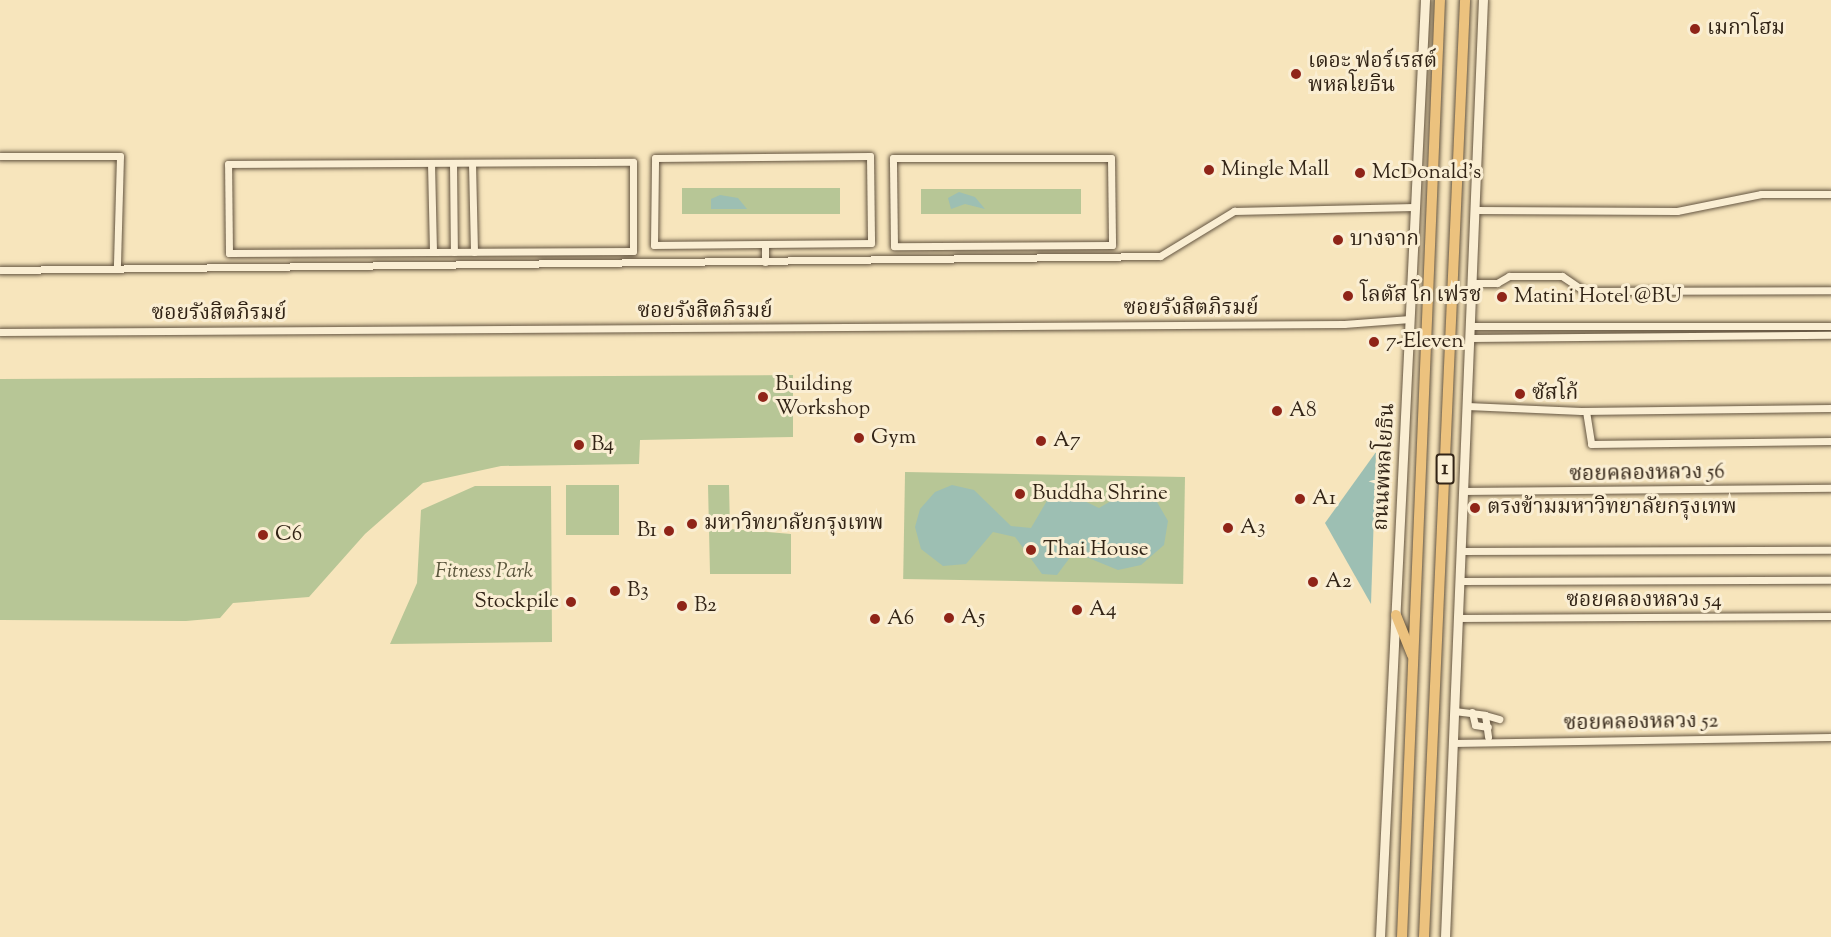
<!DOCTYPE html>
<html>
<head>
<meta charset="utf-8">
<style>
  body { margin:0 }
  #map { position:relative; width:1831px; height:937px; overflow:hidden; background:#f7e5bc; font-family:"Sorts Mill Goudy","Noto Serif Thai",serif }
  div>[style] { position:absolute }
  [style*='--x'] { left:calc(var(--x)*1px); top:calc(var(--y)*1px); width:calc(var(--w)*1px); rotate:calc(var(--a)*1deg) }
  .green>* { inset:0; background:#b7c696; transform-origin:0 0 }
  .water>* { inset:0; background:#9dbfb3 }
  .roads { filter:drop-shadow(0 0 2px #635440) drop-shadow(0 0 2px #635440) }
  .minor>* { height:7px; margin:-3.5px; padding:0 3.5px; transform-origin:3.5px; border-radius:3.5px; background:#faeed3 }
  .secondary>* { height:9px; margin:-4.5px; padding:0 4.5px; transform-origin:4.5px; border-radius:4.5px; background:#faeed3 }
  .trunk>* { height:10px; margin:-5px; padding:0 5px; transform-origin:5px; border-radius:5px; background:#ecc27e }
  .dots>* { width:16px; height:16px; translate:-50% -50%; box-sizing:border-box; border:3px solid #faeed3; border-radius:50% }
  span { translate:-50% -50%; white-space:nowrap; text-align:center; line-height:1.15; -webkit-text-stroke:6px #faeed3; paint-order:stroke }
  .shield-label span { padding:2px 4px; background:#faeed3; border:2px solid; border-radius:4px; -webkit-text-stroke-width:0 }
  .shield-label { font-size:20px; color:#322416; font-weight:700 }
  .poi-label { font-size:21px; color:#322416 }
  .left { translate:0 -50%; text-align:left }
  .right { translate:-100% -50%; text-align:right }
  .street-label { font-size:21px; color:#322416 }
  .park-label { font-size:21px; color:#5a553c; font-style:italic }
</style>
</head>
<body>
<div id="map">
  <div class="green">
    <div style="left:840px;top:188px;width:26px;height:158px;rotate:90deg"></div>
    <div style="left:921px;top:189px;width:160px;height:25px"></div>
    <div style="clip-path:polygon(793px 375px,793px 437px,640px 440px,639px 464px,501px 466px,423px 483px,365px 534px,309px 597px,233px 603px,220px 618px,186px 621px,0 620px,0 379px)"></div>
    <div style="left:1185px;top:477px;width:107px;height:280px;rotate:91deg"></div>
    <div style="left:566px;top:485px;width:53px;height:50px"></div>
    <div style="clip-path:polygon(708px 485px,729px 485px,730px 529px,791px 534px,791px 574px,710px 574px)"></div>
    <div style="clip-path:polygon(475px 486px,551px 486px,552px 642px,390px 644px,417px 583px,421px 510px)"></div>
  </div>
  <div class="water">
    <div style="clip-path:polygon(959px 192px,975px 197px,985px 209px,965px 204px,951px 209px,948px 198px)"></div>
    <div style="clip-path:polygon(720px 195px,738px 198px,747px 209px,711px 209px,711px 199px)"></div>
    <div style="clip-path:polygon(1376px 452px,1371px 604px,1325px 523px)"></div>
    <div style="clip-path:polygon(952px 485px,974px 490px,1011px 526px,1031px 528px,1055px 487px,1099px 508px,1128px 491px,1153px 495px,1168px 521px,1164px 545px,1141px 565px,1118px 570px,1074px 552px,1057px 575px,1042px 574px,1015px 537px,993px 532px,966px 564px,943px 566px,921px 549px,915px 527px,920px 509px,935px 492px)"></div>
  </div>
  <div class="roads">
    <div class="minor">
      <div style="--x:0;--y:156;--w:120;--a:0"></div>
      <div style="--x:120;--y:156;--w:110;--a:91.6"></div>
      <div style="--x:870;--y:156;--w:87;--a:89.3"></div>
      <div style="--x:871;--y:243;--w:217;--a:179.5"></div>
      <div style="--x:654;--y:245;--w:87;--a:-89.3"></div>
      <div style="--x:655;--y:158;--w:215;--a:-0.5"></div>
      <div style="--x:893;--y:158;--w:218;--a:0"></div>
      <div style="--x:1111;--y:158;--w:87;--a:89.3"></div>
      <div style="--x:1112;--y:245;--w:218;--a:179.7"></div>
      <div style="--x:894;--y:246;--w:88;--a:-90.7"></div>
      <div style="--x:633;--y:162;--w:89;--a:90"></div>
      <div style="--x:633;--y:251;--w:404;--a:179.7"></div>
      <div style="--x:229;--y:253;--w:89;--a:-90.6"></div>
      <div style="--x:228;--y:164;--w:405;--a:-0.3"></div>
      <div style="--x:431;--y:163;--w:89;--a:88.7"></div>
      <div style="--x:453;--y:163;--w:89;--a:89.4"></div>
      <div style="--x:472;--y:163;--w:89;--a:88.7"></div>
      <div style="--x:1474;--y:210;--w:203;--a:0.3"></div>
      <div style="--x:1677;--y:211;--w:86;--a:-11.4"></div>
      <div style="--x:1761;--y:194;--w:70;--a:0"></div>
      <div style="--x:765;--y:245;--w:17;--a:90"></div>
      <div style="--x:0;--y:270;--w:1160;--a:-0.69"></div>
      <div style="--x:1160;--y:256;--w:87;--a:-31.3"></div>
      <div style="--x:1234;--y:211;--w:180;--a:-1.3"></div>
      <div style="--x:1472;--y:283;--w:25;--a:0"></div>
      <div style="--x:1497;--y:283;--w:14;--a:-30"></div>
      <div style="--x:1509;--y:276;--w:53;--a:0"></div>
      <div style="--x:1562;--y:276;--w:27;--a:34"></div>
      <div style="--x:1584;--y:291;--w:247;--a:-0.2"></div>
      <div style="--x:1470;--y:326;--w:361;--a:0"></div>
      <div style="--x:0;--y:332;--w:1344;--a:-0.34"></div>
      <div style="--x:1344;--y:324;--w:66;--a:-4.3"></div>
      <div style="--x:1470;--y:338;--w:361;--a:-0.5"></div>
      <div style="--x:1467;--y:406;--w:114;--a:2.5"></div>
      <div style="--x:1581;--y:411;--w:250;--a:-0.7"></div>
      <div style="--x:1586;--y:411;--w:33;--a:81"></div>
      <div style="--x:1591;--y:444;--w:240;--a:-0.7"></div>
      <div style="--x:1464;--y:491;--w:367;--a:-0.5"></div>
      <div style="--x:1461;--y:551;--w:370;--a:-0.2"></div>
      <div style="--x:1460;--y:581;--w:371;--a:-0.2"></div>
      <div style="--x:1458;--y:618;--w:373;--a:-0.3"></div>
      <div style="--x:1454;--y:711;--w:31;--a:7"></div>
      <div style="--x:1485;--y:715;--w:22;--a:82"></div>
      <div style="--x:1472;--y:712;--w:13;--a:77"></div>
      <div style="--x:1475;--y:725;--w:13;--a:9"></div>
      <div style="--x:1485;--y:715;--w:15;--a:16"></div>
      <div style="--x:1452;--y:743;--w:379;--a:-0.9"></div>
    </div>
    <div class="secondary">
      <div style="--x:1380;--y:937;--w:938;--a:-87.25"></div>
      <div style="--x:1445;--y:937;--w:938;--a:-87.68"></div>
    </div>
    <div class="trunk">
      <div style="--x:1396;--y:615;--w:43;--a:68.2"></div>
      <div style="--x:1402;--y:937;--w:938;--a:-87.68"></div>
      <div style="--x:1424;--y:937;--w:938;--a:-87.49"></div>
    </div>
  </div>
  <div class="dots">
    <div style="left:1695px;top:29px;background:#8f2418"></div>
    <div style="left:1296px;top:74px;background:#8f2418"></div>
    <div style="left:1209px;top:170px;background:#8f2418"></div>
    <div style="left:1360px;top:173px;background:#8f2418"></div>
    <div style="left:1338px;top:240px;background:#8f2418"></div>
    <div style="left:1348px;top:296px;background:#8f2418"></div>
    <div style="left:1502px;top:297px;background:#8f2418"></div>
    <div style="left:1374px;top:342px;background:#8f2418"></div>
    <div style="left:1520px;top:394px;background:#8f2418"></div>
    <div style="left:763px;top:397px;background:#8f2418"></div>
    <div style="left:1277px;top:411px;background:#8f2418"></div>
    <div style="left:859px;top:438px;background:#8f2418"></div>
    <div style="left:1041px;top:441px;background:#8f2418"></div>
    <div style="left:579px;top:445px;background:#8f2418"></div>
    <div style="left:1020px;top:494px;background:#8f2418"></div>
    <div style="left:1300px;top:499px;background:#8f2418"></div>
    <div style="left:1475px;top:508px;background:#8f2418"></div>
    <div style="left:692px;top:524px;background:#8f2418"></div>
    <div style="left:1228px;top:528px;background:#8f2418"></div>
    <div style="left:669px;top:531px;background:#8f2418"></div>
    <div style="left:263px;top:535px;background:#8f2418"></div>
    <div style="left:1031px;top:550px;background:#8f2418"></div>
    <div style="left:1313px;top:582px;background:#8f2418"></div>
    <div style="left:615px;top:591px;background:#8f2418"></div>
    <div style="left:571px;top:602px;background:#8f2418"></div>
    <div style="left:682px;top:606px;background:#8f2418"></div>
    <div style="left:1077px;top:610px;background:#8f2418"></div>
    <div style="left:949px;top:618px;background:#8f2418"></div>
    <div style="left:875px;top:619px;background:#8f2418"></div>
  </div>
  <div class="shield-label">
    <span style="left:1445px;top:469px">1</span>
  </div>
  <div class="poi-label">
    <span class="left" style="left:1707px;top:29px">เมกาโฮม</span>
    <span class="left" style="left:1308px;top:74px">เดอะ ฟอร์เรสต์<br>พหลโยธิน</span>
    <span class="left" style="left:1221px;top:170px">Mingle Mall</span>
    <span class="left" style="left:1372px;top:173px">McDonald's</span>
    <span class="left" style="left:1350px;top:240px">บางจาก</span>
    <span class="left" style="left:1360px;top:296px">โลตัส โก เฟรช</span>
    <span class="left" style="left:1514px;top:297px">Matini Hotel @BU</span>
    <span class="left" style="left:1386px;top:342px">7-Eleven</span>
    <span class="left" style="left:775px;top:397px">Building<br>Workshop</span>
    <span class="left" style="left:1532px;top:394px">ซัสโก้</span>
    <span class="left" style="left:1289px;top:411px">A8</span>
    <span class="left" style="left:871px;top:438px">Gym</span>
    <span class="left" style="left:1053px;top:441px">A7</span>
    <span class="left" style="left:591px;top:445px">B4</span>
    <span class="left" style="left:1032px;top:494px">Buddha Shrine</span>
    <span class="left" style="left:1312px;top:499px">A1</span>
    <span class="left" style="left:1487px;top:508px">ตรงข้ามมหาวิทยาลัยกรุงเทพ</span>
    <span class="left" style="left:704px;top:524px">มหาวิทยาลัยกรุงเทพ</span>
    <span class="left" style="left:1240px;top:528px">A3</span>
    <span class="right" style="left:657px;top:531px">B1</span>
    <span class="left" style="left:275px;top:535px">C6</span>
    <span class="left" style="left:1043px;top:550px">Thai House</span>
    <span class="left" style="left:1325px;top:582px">A2</span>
    <span class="left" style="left:627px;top:591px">B3</span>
    <span class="right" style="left:559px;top:602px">Stockpile</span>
    <span class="left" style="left:694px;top:606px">B2</span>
    <span class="left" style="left:1089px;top:610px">A4</span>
    <span class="left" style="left:961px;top:618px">A5</span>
    <span class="left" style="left:887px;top:619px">A6</span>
  </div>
  <div class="street-label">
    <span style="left:1191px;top:309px">ซอยรังสิตภิรมย์</span>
    <span style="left:705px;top:312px">ซอยรังสิตภิรมย์</span>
    <span style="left:219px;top:314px">ซอยรังสิตภิรมย์</span>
    <span style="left:1385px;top:467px;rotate:-87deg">ถนนพหลโยธิน</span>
    <span style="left:1647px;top:474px;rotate:-1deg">ซอยคลองหลวง 56</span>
    <span style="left:1644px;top:601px">ซอยคลองหลวง 54</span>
    <span style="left:1641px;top:723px;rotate:-1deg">ซอยคลองหลวง 52</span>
  </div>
  <div class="park-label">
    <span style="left:484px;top:572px">Fitness Park</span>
  </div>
</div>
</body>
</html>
